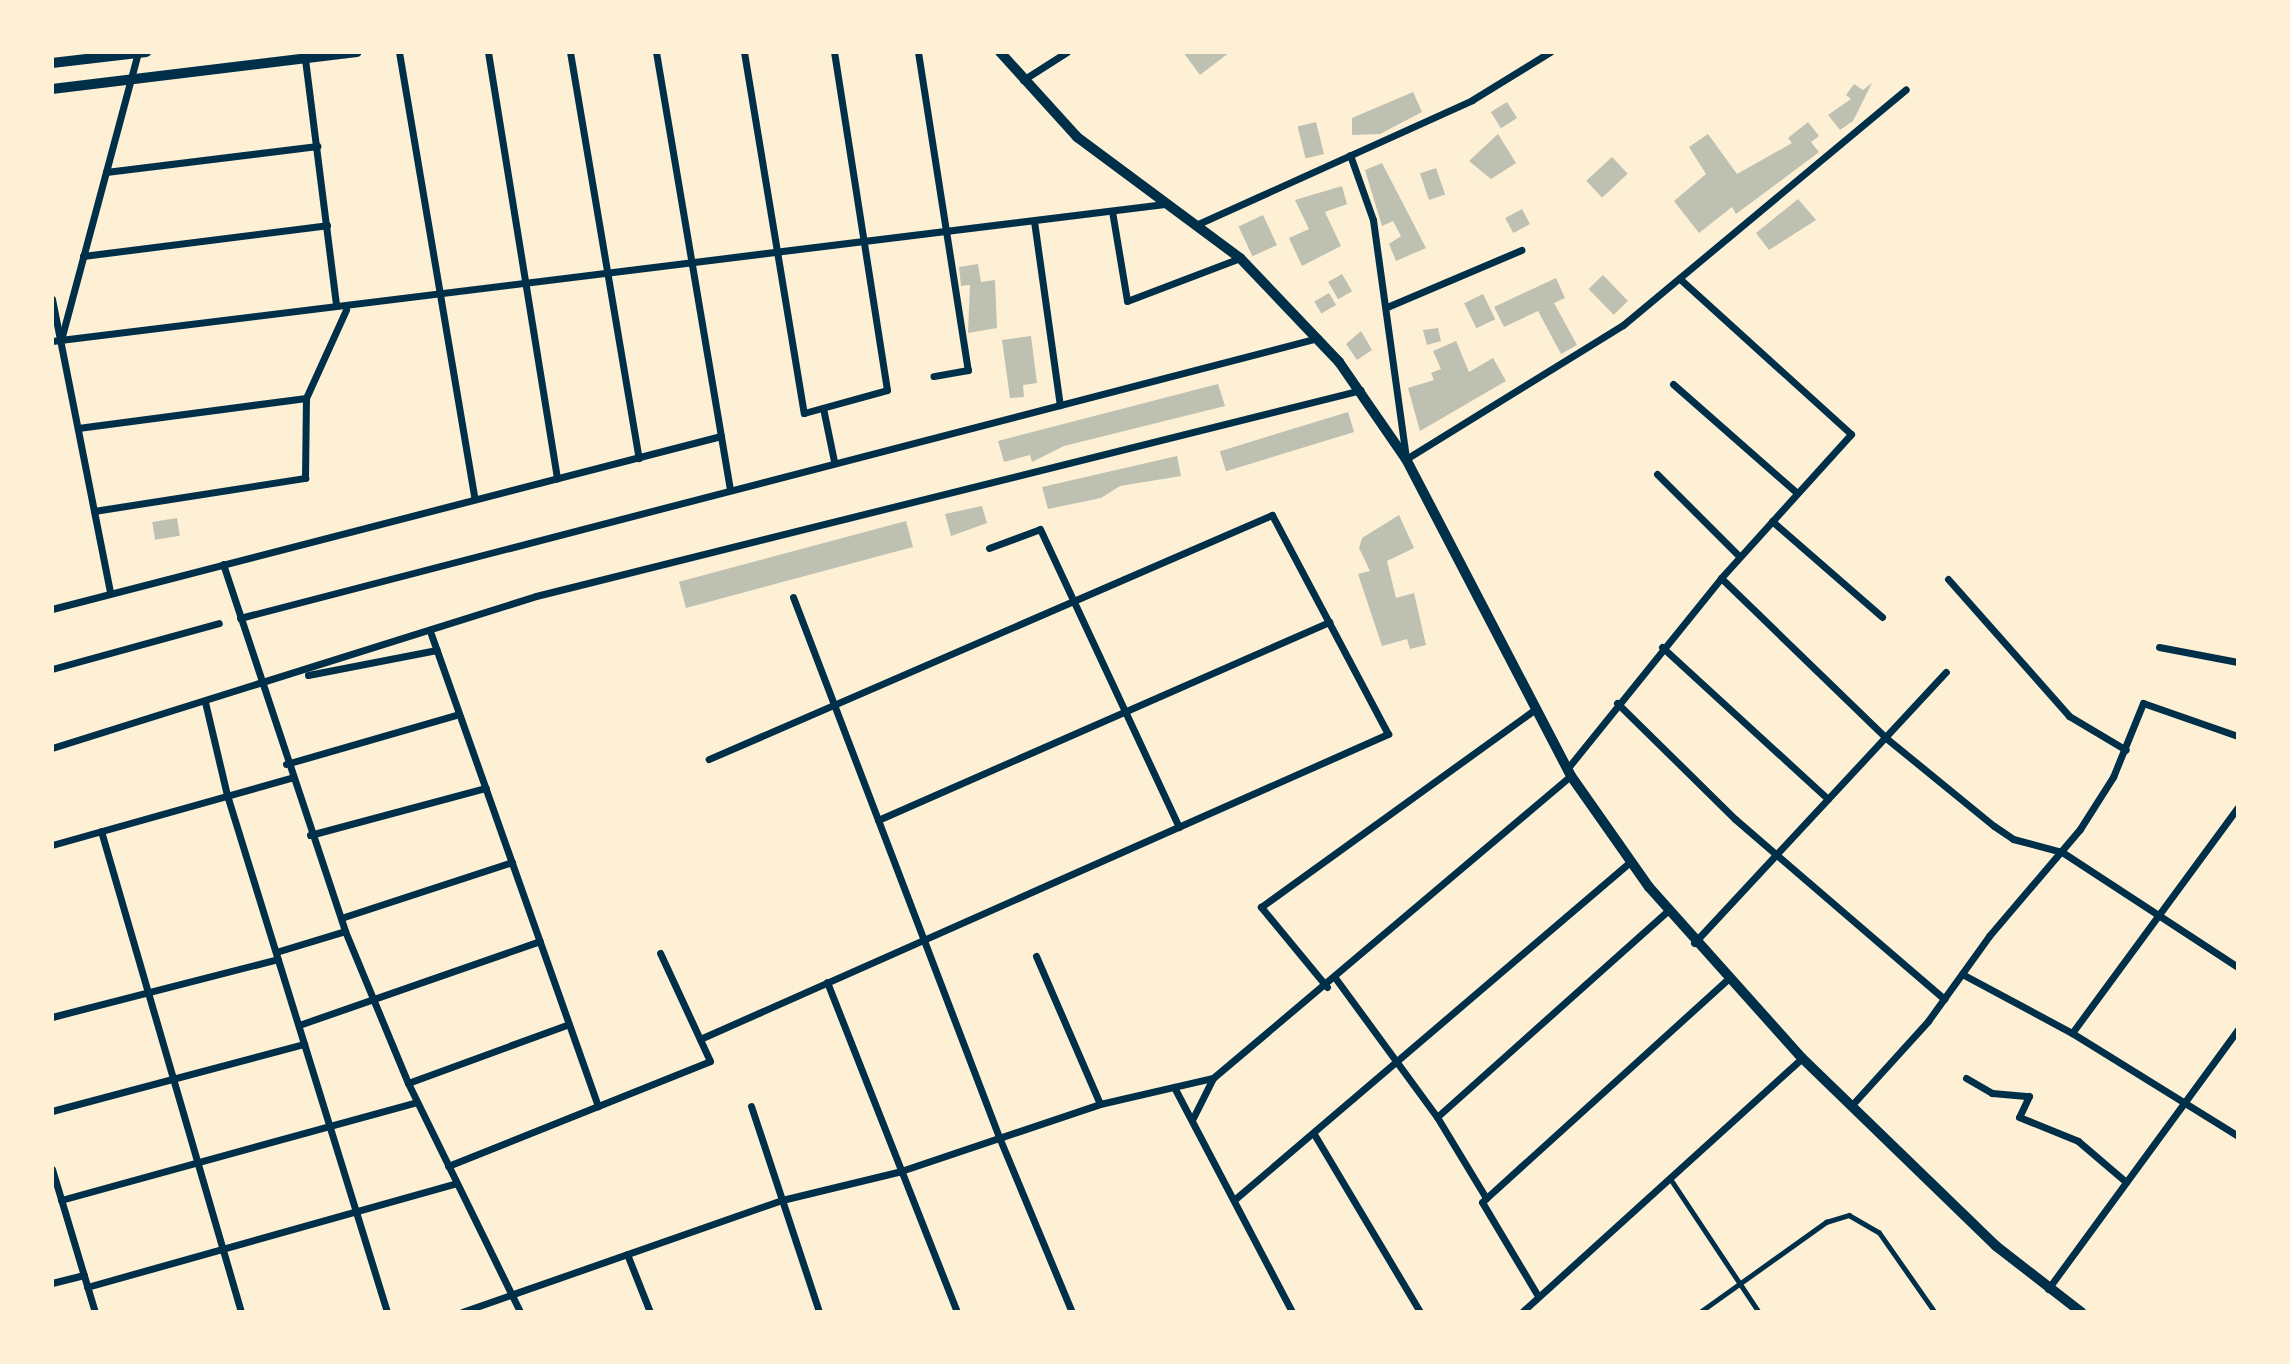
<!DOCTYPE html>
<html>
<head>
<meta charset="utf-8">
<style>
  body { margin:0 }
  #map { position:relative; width:2290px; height:1364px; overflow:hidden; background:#fdf0d5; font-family:Rubik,sans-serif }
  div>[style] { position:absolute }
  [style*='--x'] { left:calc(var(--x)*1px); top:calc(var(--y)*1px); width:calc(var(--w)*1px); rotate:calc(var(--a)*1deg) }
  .building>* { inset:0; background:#bec0b2; transform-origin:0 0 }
  .service>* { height:4.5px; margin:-2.25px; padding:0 2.25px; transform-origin:2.25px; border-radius:2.25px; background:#003049 }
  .minor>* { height:7px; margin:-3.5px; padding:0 3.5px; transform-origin:3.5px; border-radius:3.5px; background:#003049 }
  .tertiary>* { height:10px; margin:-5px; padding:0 5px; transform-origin:5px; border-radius:5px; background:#003049 }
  span { translate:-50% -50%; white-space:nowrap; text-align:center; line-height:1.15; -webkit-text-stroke:7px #fdf0d5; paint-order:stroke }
  .frame { position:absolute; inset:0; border:54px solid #fdf0d5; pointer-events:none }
</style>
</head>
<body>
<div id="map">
  <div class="building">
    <div style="clip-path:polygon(1183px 52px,1230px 52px,1200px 75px)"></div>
    <div style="clip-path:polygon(1872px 83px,1853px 121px,1840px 130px,1828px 115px,1851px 99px,1846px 95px,1854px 84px,1863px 90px)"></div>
    <div style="clip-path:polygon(1413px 92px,1422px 112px,1380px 134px,1352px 135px,1352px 118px)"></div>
    <div style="left:1507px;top:102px;width:19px;height:19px;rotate:58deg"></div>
    <div style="left:1316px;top:122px;width:33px;height:19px;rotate:76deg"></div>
    <div style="clip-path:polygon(1808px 122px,1819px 136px,1811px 142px,1819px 152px,1736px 214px,1732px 207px,1699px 233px,1674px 201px,1706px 174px,1689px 147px,1708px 134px,1737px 174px,1792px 143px,1788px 138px)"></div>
    <div style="clip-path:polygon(1498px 134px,1516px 163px,1491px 179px,1469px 161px)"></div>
    <div style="left:1612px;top:157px;width:23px;height:35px;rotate:47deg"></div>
    <div style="clip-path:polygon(1382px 163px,1426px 248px,1396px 261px,1389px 244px,1401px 236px,1393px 221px,1382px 226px,1365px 170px)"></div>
    <div style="left:1436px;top:168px;width:28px;height:17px;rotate:71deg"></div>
    <div style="clip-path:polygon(1342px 186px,1347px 204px,1325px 212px,1341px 246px,1302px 266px,1289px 238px,1309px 229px,1295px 200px)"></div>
    <div style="clip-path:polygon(1798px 199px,1816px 220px,1769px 250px,1756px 233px)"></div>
    <div style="left:1522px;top:209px;width:17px;height:19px;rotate:62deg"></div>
    <div style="left:1263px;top:215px;width:33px;height:27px;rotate:65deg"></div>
    <div style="clip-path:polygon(978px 264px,981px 282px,995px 280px,997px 328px,968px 333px,970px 285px,961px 286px,959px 267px)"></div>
    <div style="left:1342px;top:274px;width:20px;height:16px;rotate:60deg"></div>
    <div style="left:1603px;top:275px;width:36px;height:20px;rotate:46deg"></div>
    <div style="clip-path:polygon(1556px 278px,1565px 298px,1554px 303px,1577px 345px,1561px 354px,1538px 311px,1504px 327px,1494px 307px)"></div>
    <div style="left:1329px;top:293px;width:14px;height:17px;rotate:60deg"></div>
    <div style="left:1483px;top:294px;width:28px;height:21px;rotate:64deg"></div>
    <div style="clip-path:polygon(1438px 328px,1441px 341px,1427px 345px,1423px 330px)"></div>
    <div style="clip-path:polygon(1361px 331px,1372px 350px,1357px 360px,1346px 344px)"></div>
    <div style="clip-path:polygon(1031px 336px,1037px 383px,1023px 385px,1024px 397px,1010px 398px,1002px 340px)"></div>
    <div style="clip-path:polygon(1456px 341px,1469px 372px,1493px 358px,1506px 381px,1420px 431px,1408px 388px,1434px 380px,1431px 373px,1441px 369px,1433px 351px)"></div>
    <div style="clip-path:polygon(1218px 384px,1225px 406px,1064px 446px,1032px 462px,1030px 455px,1004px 462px,998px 441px)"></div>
    <div style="left:1348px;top:412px;width:21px;height:134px;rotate:73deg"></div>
    <div style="clip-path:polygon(1177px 456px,1181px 476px,1120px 486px,1101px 498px,1048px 509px,1042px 487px)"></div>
    <div style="clip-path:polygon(982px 506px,987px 523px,951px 536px,945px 514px)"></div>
    <div style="clip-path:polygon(1399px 515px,1414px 548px,1387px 561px,1396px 598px,1414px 593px,1426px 645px,1410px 649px,1407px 639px,1382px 646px,1358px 574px,1370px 571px,1359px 548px,1362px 538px)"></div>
    <div style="left:177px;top:518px;width:18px;height:25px;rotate:81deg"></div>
    <div style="left:906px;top:521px;width:27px;height:235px;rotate:75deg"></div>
  </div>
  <div class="service">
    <div style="--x:1670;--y:1178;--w:161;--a:56.4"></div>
    <div style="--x:1700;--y:1312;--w:155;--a:-35.5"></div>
    <div style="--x:1826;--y:1222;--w:24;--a:-17"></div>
    <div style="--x:1849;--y:1215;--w:34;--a:30"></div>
    <div style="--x:1879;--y:1232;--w:98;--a:55"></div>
  </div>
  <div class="minor">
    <div style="--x:399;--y:52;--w:453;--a:80.4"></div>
    <div style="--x:488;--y:52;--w:432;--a:80.8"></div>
    <div style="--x:570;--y:52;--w:412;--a:80.4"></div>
    <div style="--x:656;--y:52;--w:443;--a:80.4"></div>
    <div style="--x:744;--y:52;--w:366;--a:80.6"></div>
    <div style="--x:804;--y:413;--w:86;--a:-15.5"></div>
    <div style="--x:887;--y:390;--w:342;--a:-98.9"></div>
    <div style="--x:918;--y:52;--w:322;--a:81.1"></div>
    <div style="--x:968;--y:370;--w:35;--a:170"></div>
    <div style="--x:305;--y:59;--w:249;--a:82.8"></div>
    <div style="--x:1023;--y:80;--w:52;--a:-32.5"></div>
    <div style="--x:1350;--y:155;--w:69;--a:70.5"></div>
    <div style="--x:1373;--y:220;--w:241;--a:82.1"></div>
    <div style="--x:1406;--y:459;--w:255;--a:-31.7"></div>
    <div style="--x:1623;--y:325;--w:368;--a:-39.8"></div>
    <div style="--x:106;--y:172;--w:213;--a:-7"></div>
    <div style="--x:1112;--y:211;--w:91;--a:80.5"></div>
    <div style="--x:1127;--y:301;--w:121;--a:-20.8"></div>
    <div style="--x:1034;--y:221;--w:186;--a:82"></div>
    <div style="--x:1198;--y:224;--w:301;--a:-24.3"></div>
    <div style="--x:1472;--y:100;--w:92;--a:-31.6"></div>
    <div style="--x:83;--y:256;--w:246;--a:-7.2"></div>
    <div style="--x:52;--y:299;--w:300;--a:78.8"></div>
    <div style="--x:1387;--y:307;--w:146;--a:-23"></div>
    <div style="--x:62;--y:336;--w:294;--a:-75"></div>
    <div style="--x:52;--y:341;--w:1121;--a:-7.02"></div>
    <div style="--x:1673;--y:384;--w:165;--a:41.3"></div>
    <div style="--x:823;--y:408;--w:54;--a:78.3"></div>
    <div style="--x:78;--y:428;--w:230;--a:-7.5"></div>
    <div style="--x:1657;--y:474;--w:117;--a:45"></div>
    <div style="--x:94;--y:511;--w:214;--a:-8.9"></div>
    <div style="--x:305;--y:478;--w:80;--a:-89.3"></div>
    <div style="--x:306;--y:398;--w:97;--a:-65.6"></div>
    <div style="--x:1772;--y:521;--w:146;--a:41.1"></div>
    <div style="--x:989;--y:548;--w:54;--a:-20.4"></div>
    <div style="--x:1040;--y:529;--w:329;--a:65"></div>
    <div style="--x:223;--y:564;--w:387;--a:71.6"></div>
    <div style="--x:345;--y:931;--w:165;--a:67.5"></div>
    <div style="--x:408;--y:1083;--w:255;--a:63.9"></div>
    <div style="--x:1721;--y:578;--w:230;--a:44.1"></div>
    <div style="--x:1886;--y:738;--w:139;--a:39.2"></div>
    <div style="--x:1994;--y:826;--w:23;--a:34"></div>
    <div style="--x:2013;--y:839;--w:51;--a:14.9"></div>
    <div style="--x:2062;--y:852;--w:210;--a:33.2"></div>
    <div style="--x:1948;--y:579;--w:183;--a:48.5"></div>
    <div style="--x:2069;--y:716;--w:66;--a:30.8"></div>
    <div style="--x:793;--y:597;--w:578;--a:69.12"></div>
    <div style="--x:999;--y:1137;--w:190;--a:67.4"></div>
    <div style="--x:52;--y:609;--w:691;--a:-14.5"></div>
    <div style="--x:240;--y:618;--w:1114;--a:-14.56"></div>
    <div style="--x:431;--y:634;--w:501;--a:70.52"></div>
    <div style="--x:1662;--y:647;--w:225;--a:42.5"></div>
    <div style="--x:2159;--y:647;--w:80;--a:10.8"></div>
    <div style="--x:52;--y:669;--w:173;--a:-15.4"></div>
    <div style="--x:308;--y:675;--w:131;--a:-11"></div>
    <div style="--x:205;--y:702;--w:96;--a:76.7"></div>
    <div style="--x:227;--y:795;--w:541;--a:72.8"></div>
    <div style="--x:1617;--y:703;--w:165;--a:44.5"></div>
    <div style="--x:1735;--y:819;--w:276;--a:40.7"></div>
    <div style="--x:52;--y:748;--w:507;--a:-17.43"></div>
    <div style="--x:536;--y:596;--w:850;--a:-14.02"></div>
    <div style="--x:286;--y:764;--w:180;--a:-16.1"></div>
    <div style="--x:1567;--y:769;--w:245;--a:-51.1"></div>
    <div style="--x:1721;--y:578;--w:194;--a:-47.9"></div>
    <div style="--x:1851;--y:434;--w:231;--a:-137.8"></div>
    <div style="--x:878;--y:820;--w:493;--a:-23.7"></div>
    <div style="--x:101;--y:831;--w:501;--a:73.77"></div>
    <div style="--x:310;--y:835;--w:182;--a:-15"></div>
    <div style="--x:52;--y:845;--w:248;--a:-15.7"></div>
    <div style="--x:341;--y:918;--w:180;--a:-18.1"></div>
    <div style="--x:1694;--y:943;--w:370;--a:-47.1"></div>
    <div style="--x:276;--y:952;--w:72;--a:-16.9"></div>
    <div style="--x:1036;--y:956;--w:161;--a:66.6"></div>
    <div style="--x:1962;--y:974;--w:125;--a:28.2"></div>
    <div style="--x:2072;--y:1033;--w:195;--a:31.8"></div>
    <div style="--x:1336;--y:979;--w:171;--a:53.8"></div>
    <div style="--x:1437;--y:1117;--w:95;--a:58.8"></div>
    <div style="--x:827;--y:982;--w:355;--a:68.5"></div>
    <div style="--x:1327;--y:987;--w:104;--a:-129.5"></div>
    <div style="--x:1261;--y:907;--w:337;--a:-35.8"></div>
    <div style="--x:52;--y:1017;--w:233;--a:-14.4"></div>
    <div style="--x:299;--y:1025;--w:255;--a:-19.2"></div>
    <div style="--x:2072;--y:1033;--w:280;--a:-53.7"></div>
    <div style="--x:700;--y:1039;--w:753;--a:-23.91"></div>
    <div style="--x:1388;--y:734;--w:248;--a:-117.9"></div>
    <div style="--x:1272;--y:515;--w:614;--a:156.57"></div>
    <div style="--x:1966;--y:1078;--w:30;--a:30"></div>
    <div style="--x:1992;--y:1093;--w:37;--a:5"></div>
    <div style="--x:2029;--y:1096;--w:23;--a:115"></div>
    <div style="--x:2019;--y:1117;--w:64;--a:22.1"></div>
    <div style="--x:2078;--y:1141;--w:63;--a:40.5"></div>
    <div style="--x:408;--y:1083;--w:171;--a:-20.1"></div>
    <div style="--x:1174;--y:1087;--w:254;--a:62.3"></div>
    <div style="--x:751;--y:1106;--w:217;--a:71.7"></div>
    <div style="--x:1851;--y:1106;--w:115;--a:-47.8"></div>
    <div style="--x:1928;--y:1021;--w:105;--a:-54.3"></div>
    <div style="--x:1989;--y:936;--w:140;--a:-49.6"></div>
    <div style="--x:2080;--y:829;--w:62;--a:-57.6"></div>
    <div style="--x:2113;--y:777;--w:80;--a:-67.9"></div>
    <div style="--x:2143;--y:703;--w:101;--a:19.2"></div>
    <div style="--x:52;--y:1111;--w:261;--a:-14.9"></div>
    <div style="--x:1437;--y:1117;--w:309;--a:-41.8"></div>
    <div style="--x:1192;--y:1120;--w:47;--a:-63.4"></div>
    <div style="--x:1213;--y:1078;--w:468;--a:-40.2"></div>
    <div style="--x:1314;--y:1134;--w:207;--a:59.2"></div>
    <div style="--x:448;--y:1166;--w:282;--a:-21.8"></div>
    <div style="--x:710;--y:1061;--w:119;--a:-114.8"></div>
    <div style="--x:52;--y:1169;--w:149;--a:73.3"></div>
    <div style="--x:61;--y:1200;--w:369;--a:-15.4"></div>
    <div style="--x:1234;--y:1200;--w:521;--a:-40.48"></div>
    <div style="--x:627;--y:1254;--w:62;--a:68.4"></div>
    <div style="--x:52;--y:1283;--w:33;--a:-14"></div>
    <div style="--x:87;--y:1287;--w:383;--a:-15.7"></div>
    <div style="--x:2048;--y:1289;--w:322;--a:-53.8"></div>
    <div style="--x:1538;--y:1296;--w:109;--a:-120.8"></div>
    <div style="--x:1482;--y:1202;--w:331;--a:-42.2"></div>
    <div style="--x:462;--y:1312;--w:339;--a:-19.3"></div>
    <div style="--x:782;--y:1200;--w:119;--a:-13.6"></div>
    <div style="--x:898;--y:1172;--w:213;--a:-18.6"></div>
    <div style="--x:1100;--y:1104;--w:116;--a:-13"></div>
    <div style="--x:1522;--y:1312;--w:378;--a:-42.2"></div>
  </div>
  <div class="tertiary">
    <div style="--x:1000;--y:52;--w:115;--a:47.8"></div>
    <div style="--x:1077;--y:137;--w:203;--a:36.6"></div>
    <div style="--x:1240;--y:258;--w:144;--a:46.4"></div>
    <div style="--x:1339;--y:362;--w:118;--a:55.4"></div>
    <div style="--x:1406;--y:459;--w:357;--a:62.5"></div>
    <div style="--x:1571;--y:776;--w:136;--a:54.9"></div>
    <div style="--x:1649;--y:887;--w:229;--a:48.2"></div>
    <div style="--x:1802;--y:1058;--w:270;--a:44.1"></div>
    <div style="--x:1996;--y:1246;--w:108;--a:37.8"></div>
    <div style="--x:52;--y:63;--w:95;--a:-6.7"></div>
    <div style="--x:52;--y:89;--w:307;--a:-6.9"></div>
  </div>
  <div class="frame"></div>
</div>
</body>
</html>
